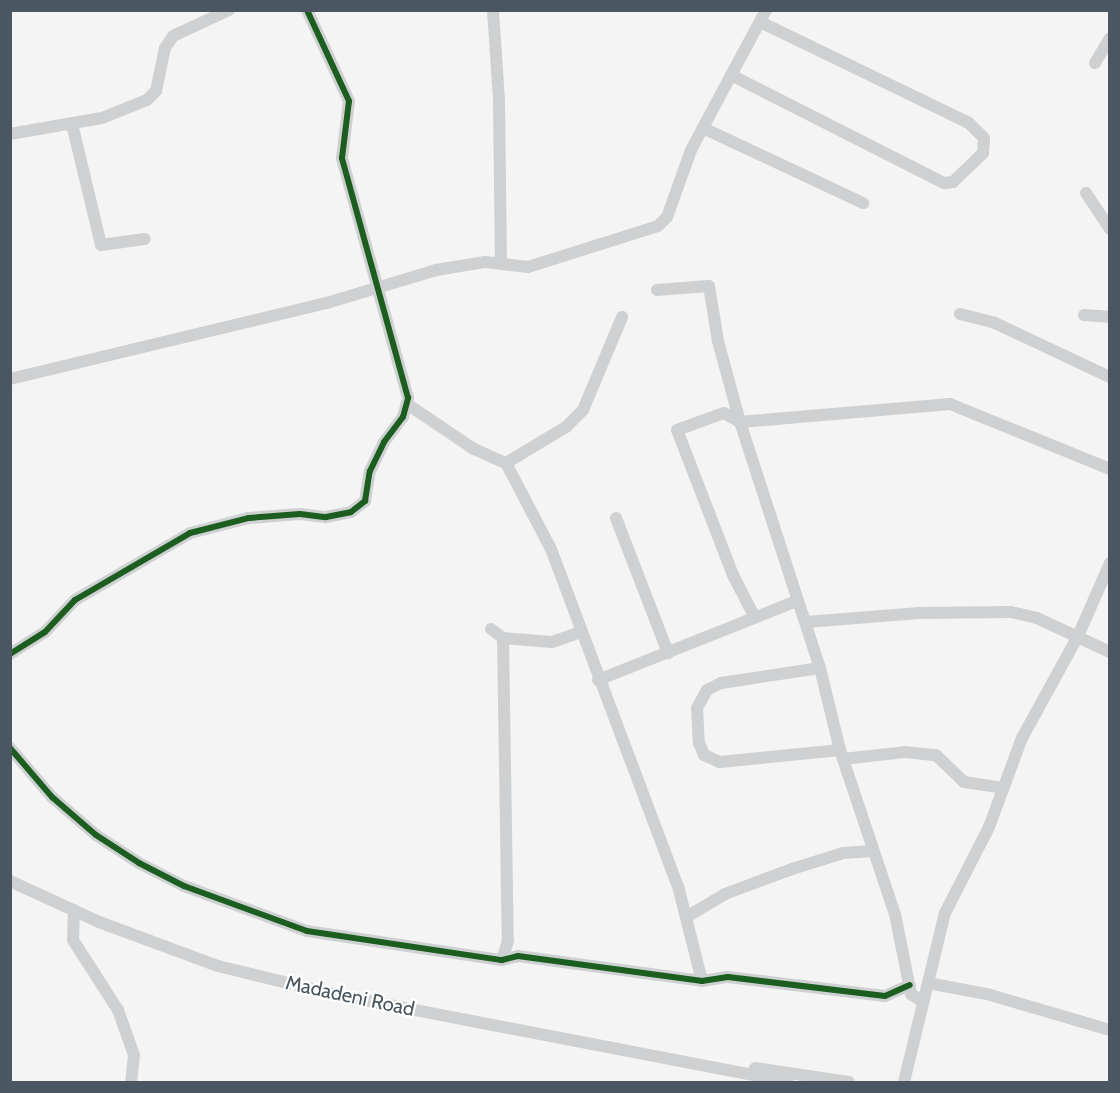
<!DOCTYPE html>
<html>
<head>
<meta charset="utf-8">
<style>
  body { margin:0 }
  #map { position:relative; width:1120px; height:1093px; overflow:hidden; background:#f4f4f4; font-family:Cabin,sans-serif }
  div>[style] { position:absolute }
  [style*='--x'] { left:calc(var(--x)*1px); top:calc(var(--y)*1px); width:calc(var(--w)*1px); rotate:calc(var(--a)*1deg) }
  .minor>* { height:12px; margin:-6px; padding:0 6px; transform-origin:6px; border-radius:6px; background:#ced0d2 }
  .cycleway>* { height:6px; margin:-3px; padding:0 3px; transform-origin:3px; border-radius:3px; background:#1b5e20 }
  span { translate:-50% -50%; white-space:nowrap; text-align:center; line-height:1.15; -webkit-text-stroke:4.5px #fff; paint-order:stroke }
  .street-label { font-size:20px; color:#4a5661 }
  .frame { position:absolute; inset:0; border:12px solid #4a5661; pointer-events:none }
</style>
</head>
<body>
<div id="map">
  <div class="minor">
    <div style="--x:493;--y:10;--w:90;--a:86.2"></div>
    <div style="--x:499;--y:100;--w:163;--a:89.3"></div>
    <div style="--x:1095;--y:63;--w:29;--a:-59"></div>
    <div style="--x:731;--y:75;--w:239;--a:26.9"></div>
    <div style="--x:944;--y:183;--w:9;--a:-6"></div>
    <div style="--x:953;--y:182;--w:42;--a:-44"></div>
    <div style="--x:983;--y:153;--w:15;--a:-86"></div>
    <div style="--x:984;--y:138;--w:21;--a:-135"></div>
    <div style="--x:969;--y:123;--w:232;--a:-154.2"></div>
    <div style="--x:72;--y:124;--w:124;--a:76.5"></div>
    <div style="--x:101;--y:245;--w:44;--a:-7.8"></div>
    <div style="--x:703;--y:128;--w:177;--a:25.1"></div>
    <div style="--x:10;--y:134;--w:93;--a:-9.9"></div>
    <div style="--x:102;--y:118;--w:48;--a:-21.8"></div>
    <div style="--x:147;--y:100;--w:13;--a:-45"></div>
    <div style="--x:156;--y:91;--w:44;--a:-78.2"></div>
    <div style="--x:165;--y:48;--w:14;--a:-56"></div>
    <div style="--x:173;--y:36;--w:62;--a:-24.9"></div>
    <div style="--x:1086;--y:193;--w:43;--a:56.3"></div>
    <div style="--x:657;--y:290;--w:52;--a:-4.4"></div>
    <div style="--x:709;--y:286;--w:56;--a:80.7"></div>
    <div style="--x:718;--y:341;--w:84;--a:74.8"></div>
    <div style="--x:740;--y:422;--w:259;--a:72"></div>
    <div style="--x:820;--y:668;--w:84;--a:76.3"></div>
    <div style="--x:840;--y:750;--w:173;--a:71.5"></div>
    <div style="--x:895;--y:914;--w:82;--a:78.7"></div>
    <div style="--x:911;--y:994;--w:14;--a:34"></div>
    <div style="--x:960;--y:314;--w:36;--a:14"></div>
    <div style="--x:995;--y:323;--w:127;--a:25.2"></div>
    <div style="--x:1084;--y:315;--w:26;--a:4"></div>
    <div style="--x:10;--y:379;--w:329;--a:-13.5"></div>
    <div style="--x:330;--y:302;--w:111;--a:-16.8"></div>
    <div style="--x:436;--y:270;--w:50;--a:-9.3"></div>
    <div style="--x:485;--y:262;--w:43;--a:6.6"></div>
    <div style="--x:528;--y:267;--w:136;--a:-17.5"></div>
    <div style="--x:658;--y:226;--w:13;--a:-45"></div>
    <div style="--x:667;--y:217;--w:71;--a:-70.3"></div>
    <div style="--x:691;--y:150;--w:159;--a:-61.8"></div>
    <div style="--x:407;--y:404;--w:81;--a:33.9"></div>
    <div style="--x:474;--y:449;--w:35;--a:24"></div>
    <div style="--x:506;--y:463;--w:70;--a:-31"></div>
    <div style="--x:566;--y:427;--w:24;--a:-45"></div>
    <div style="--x:583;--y:410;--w:101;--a:-67.2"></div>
    <div style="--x:506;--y:463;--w:97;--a:62.4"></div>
    <div style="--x:551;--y:549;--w:360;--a:69.4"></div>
    <div style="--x:678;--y:886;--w:98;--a:75.8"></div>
    <div style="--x:616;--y:518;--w:145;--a:68.9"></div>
    <div style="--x:754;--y:616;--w:46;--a:-117.1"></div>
    <div style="--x:733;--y:575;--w:155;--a:-111.1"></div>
    <div style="--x:677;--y:430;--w:50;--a:-19.9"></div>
    <div style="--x:724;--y:413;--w:18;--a:29"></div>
    <div style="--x:740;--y:422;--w:211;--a:-4.9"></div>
    <div style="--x:950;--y:404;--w:173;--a:22.1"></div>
    <div style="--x:806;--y:622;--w:114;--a:-4.5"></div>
    <div style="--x:920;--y:613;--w:91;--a:-0.6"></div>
    <div style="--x:1011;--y:612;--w:27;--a:13"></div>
    <div style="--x:1037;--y:618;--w:81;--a:25"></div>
    <div style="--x:491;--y:629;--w:15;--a:37"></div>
    <div style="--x:503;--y:638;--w:303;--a:89.1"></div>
    <div style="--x:508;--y:941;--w:20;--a:108"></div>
    <div style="--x:503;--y:638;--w:49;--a:4.7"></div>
    <div style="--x:552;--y:642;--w:31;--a:-19"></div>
    <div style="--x:10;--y:654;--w:41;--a:-32.2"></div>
    <div style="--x:45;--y:632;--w:44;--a:-46.8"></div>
    <div style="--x:75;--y:600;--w:133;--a:-30.2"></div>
    <div style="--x:190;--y:533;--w:61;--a:-14.3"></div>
    <div style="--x:249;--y:518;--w:51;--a:-4.5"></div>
    <div style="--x:300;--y:514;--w:26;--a:7"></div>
    <div style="--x:326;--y:517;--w:25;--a:-11"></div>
    <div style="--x:351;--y:512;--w:18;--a:-38"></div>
    <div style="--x:365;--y:501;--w:30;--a:-81"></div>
    <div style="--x:370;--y:471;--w:32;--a:-64"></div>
    <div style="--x:384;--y:442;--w:31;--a:-53"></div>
    <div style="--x:403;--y:417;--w:20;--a:-75"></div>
    <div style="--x:408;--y:398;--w:249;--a:-105.4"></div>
    <div style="--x:342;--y:158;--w:57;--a:-83"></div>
    <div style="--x:349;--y:101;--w:100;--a:-114.8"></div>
    <div style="--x:820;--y:668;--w:100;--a:171.4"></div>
    <div style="--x:721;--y:683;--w:16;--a:153"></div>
    <div style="--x:707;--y:690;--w:21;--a:119"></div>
    <div style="--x:697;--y:708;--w:35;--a:87"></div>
    <div style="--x:699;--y:743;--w:13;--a:67"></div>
    <div style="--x:704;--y:755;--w:17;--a:24"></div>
    <div style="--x:720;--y:762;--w:121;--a:-5.7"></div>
    <div style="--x:598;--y:680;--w:214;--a:-21.7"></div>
    <div style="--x:10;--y:748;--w:65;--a:49.4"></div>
    <div style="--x:52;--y:797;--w:58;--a:40.8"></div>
    <div style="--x:96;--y:835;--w:51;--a:33.1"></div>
    <div style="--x:139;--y:863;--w:51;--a:27.1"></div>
    <div style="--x:184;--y:886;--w:131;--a:20.1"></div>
    <div style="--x:307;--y:931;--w:197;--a:8.5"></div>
    <div style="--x:502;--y:960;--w:16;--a:-14"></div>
    <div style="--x:518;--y:956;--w:186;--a:7.7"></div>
    <div style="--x:702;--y:981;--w:26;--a:-9"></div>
    <div style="--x:728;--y:977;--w:158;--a:6.9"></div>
    <div style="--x:885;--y:996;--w:27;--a:-24"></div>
    <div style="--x:843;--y:759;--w:62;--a:-6.4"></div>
    <div style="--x:905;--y:752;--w:31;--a:6"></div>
    <div style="--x:936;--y:755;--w:39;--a:44"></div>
    <div style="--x:964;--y:782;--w:40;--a:8.5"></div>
    <div style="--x:10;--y:881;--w:98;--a:24.7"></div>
    <div style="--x:99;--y:922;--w:127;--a:20.3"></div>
    <div style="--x:218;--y:966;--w:122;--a:13.7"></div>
    <div style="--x:337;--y:995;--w:459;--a:10.9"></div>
    <div style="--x:74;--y:910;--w:30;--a:92"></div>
    <div style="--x:73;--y:940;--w:83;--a:57.3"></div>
    <div style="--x:118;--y:1010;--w:48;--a:70.4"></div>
    <div style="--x:134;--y:1055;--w:27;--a:96"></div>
    <div style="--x:688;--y:916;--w:43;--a:-30.7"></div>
    <div style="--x:725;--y:894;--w:72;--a:-20.5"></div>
    <div style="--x:792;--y:869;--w:53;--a:-17.4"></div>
    <div style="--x:843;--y:853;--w:30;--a:-4"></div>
    <div style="--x:928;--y:983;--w:60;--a:10.6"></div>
    <div style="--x:987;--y:994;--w:128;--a:16.3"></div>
    <div style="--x:755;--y:1068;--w:95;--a:8.5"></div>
    <div style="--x:904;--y:1082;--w:174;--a:-76.4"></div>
    <div style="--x:945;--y:913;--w:97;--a:-62.9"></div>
    <div style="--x:989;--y:827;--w:95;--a:-69.7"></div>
    <div style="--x:1022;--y:738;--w:116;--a:-61.2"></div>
    <div style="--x:1078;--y:636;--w:80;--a:-66.3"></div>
  </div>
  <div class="cycleway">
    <div style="--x:10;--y:654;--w:41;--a:-32.2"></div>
    <div style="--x:45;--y:632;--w:44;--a:-46.8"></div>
    <div style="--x:75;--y:600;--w:133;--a:-30.2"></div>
    <div style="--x:190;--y:533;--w:61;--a:-14.3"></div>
    <div style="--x:249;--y:518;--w:51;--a:-4.5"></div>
    <div style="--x:300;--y:514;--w:26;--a:7"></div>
    <div style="--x:326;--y:517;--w:25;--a:-11"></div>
    <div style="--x:351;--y:512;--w:18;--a:-38"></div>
    <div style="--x:365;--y:501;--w:30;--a:-81"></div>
    <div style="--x:370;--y:471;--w:32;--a:-64"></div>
    <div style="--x:384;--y:442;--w:31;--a:-53"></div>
    <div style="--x:403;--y:417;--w:20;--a:-75"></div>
    <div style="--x:408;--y:398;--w:249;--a:-105.4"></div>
    <div style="--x:342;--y:158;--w:57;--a:-83"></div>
    <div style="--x:349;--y:101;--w:100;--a:-114.8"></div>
    <div style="--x:10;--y:748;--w:65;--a:49.4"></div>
    <div style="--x:52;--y:797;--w:58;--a:40.8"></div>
    <div style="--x:96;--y:835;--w:51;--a:33.1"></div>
    <div style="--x:139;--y:863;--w:51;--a:27.1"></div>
    <div style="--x:184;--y:886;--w:131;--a:20.1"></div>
    <div style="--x:307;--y:931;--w:197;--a:8.5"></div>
    <div style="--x:502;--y:960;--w:16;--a:-14"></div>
    <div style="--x:518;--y:956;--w:186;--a:7.7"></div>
    <div style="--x:702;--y:981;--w:26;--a:-9"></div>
    <div style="--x:728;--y:977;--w:158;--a:6.9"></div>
    <div style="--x:885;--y:996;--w:27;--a:-24"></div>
  </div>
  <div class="street-label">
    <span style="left:350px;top:996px;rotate:12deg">Madadeni Road</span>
  </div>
  <div class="frame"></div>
</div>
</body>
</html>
